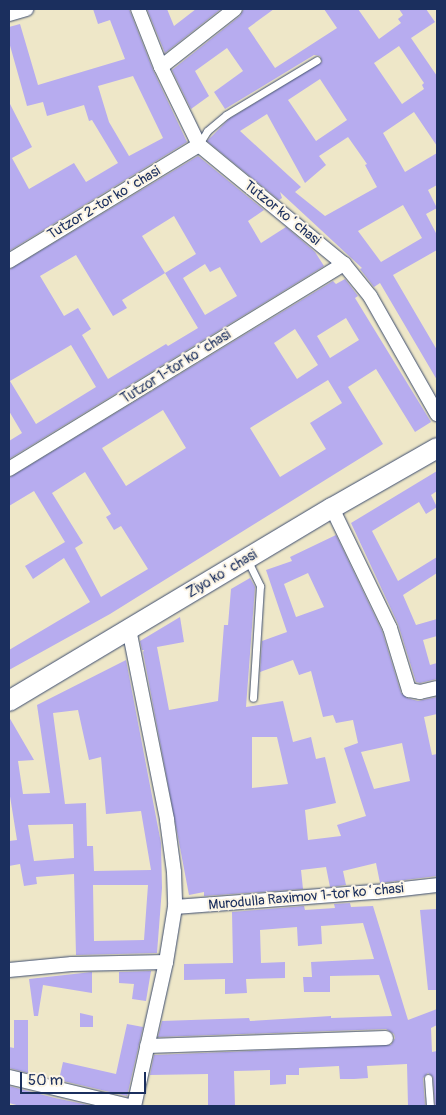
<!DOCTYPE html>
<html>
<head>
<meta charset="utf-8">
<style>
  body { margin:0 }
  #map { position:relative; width:446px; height:1115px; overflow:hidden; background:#eee7c8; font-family:Pangolin,sans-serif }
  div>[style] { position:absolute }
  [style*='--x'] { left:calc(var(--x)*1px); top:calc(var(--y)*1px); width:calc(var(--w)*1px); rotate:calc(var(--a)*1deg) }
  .building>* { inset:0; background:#b7acef }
  .roads { filter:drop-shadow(0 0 1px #3b4b6e) drop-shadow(0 0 1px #3b4b6e) }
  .lane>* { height:7px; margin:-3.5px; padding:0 3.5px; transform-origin:3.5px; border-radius:3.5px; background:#fff }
  .street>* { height:14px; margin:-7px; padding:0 7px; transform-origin:7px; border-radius:7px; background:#fff }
  .secondary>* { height:20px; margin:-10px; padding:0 10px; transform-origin:10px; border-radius:10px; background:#fff }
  span { translate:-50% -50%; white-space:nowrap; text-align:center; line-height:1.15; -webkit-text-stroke:4px #fcf5e5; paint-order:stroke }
  .street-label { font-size:14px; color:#1b2f5e }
  .frame { position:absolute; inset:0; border:10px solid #1b2f5e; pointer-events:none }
  .scale { position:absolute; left:20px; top:1072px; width:126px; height:22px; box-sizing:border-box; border:2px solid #1b2f5e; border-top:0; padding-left:6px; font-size:15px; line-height:18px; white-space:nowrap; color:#1b2f5e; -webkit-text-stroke:4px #fcf5e5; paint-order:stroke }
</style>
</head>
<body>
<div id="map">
  <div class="building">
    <div style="clip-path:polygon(evenodd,93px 9px,129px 9px,153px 70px,187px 142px,9px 251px,9px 102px,32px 147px,12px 158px,29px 189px,74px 163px,86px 182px,118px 163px,92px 120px,89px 121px,84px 105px,47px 116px,43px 102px,27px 106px,9px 42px,9px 27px,20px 24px,38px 85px,125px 59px,110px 20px,98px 24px,93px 9px,133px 76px,163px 138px,129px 156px,109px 122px,98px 86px,133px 76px)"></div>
    <div style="clip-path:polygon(147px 9px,167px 9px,174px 26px,196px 9px,221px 9px,165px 53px)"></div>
    <div style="clip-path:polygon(evenodd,244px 9px,274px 9px,248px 28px,275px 68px,337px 28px,324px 9px,358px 9px,379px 39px,401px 23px,398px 19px,403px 15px,399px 9px,426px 9px,435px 22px,411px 38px,437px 76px,437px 146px,414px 112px,383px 133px,405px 172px,437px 153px,437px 185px,428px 190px,437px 208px,426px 214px,437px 235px,437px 250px,393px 275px,437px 350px,437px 380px,380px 283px,374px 287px,360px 269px,362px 268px,280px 192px,282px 198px,279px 200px,207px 141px,229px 119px,322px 62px,320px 56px,314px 55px,225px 109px,214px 92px,243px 71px,227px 48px,195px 71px,209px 96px,191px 109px,172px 70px,240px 16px,244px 9px,399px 46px,424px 83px,422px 85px,424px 89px,402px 104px,374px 63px,399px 46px,244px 9px,320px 79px,347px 120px,316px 141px,288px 100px,320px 79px,244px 9px,267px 114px,305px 183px,326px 165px,319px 156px,348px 137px,367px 164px,365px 165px,377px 187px,325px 216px,295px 192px,301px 187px,240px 131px,267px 114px,244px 9px,403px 205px,422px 238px,381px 262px,358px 231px,403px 205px)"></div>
    <div style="clip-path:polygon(evenodd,198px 156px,264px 210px,248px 221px,261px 243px,286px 227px,315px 252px,324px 266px,9px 459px,9px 441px,22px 433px,9px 411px,9px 270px,198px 156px,174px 216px,196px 254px,165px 273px,142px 236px,174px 216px,198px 156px,76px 255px,113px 316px,127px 308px,122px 300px,165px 273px,198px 328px,168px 346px,166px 344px,108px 379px,82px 335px,91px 329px,78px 308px,64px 316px,40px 276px,76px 255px,198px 156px,205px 264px,210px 272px,220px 267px,237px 296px,205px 315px,183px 278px,205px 264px,198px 156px,71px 345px,96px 387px,36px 424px,10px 381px,71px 345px)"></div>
    <div style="clip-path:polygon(evenodd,345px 279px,358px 296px,355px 298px,431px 422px,415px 432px,376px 369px,348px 387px,383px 444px,110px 614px,9px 670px,9px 650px,90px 602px,64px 558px,33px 579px,25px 566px,65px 542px,34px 491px,9px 506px,9px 478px,333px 281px,336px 284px,345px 279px,346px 318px,359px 340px,330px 358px,317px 336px,346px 318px,345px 279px,295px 329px,318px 365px,297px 379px,274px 343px,295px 329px,345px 279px,328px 380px,342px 403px,310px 423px,326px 449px,280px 477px,250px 428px,328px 380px,345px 279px,163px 410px,186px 448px,126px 486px,102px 448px,163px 410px,345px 279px,85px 472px,111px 514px,106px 517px,114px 530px,121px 526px,148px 569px,101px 597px,75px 548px,83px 543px,52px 493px,85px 472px)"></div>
    <div style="clip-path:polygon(437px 471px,437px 491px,431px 495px,437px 507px,426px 514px,419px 502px,372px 531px,398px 581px,437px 557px,437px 573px,403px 595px,416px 625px,437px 619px,437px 636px,423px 640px,430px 665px,437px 663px,437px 679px,420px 683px,416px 682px,398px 624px,351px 523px)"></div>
    <div style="clip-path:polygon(evenodd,336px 535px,382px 631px,401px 693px,407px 698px,418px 701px,437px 697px,437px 714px,424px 717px,432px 755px,437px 754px,437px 876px,380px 883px,376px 863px,343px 871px,346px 885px,330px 887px,326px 867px,301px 870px,303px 889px,204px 896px,204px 892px,189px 895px,143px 652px,144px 650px,142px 650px,140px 641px,180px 617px,184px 642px,157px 647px,169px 710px,218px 701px,224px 625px,228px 625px,231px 589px,250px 578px,255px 587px,246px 707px,283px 701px,293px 742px,311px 737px,316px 759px,325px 757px,336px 803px,305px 810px,308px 840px,341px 836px,337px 825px,366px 816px,344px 748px,358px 743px,353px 720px,336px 723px,333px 715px,323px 717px,311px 671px,299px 675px,293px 660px,260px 672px,262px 641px,287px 632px,266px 570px,292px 561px,290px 557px,336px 535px,308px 573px,324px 607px,296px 617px,284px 584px,308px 573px,336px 535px,252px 737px,277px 737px,288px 784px,252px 788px,252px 737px,336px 535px,402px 743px,410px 781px,374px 789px,361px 752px,402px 743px)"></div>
    <div style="clip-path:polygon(evenodd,126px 660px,161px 843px,162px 888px,157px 953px,76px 955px,74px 874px,36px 877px,37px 884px,24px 886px,20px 864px,9px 866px,9px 841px,17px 840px,9px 790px,9px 717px,34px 760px,18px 761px,23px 794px,50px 793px,37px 705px,126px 660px,78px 710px,89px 760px,101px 757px,106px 814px,141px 811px,151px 870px,94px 871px,93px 846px,87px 846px,86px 803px,65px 804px,53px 713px,78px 710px,126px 660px,73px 824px,74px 858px,34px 861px,28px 825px,73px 824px,126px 660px,93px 885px,148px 885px,144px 940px,94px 941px,93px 885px)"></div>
    <div style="clip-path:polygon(350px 903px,351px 907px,373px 906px,408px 1020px,437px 1009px,437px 1025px,431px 1028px,432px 1052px,437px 1051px,437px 1106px,435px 1106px,433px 1077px,428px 1073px,423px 1078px,425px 1106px,408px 1106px,407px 1064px,367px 1066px,368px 1078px,354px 1079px,340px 1079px,339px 1066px,299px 1068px,299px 1075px,286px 1075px,286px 1084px,270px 1085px,270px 1070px,234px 1071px,235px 1106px,208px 1106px,208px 1074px,150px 1075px,154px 1055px,391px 1045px,395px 1038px,394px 1034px,386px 1029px,158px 1037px,162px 1021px,249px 1018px,250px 1021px,331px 1016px,331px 1018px,392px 1016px,379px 975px,330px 976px,330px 992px,304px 992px,303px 977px,312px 977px,311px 962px,374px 959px,363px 923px,321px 926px,322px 944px,298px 946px,297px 927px,260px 930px,261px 963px,285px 962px,285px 978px,246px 979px,247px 993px,225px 994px,225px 979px,184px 980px,184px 964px,233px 963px,232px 912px,304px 906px,305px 910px,335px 908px,334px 904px)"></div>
    <div style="clip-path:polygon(437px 909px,437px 990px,428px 990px,420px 910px)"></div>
    <div style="clip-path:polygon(151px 971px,146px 1001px,132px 999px,134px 984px,119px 983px,119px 972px)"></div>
    <div style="clip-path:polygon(92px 972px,92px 993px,43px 985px,38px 1016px,34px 1016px,29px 979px)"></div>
    <div style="clip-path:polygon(80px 1013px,93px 1016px,93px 1027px,80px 1027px)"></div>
    <div style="clip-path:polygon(14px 1020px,28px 1020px,28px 1073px,9px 1068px,9px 1047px,14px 1048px)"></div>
    <div style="clip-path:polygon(127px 1024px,143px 1027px,127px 1096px,59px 1080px,63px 1062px,116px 1074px)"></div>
    <div style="clip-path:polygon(9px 1086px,55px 1098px,93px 1106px,20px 1106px,9px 1103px)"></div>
  </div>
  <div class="roads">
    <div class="lane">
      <div style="--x:199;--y:144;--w:15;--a:-58"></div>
      <div style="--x:207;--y:131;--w:25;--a:-40"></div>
      <div style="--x:226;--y:115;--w:106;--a:-31.1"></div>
      <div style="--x:247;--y:559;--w:30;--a:64"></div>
      <div style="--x:260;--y:586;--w:112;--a:93.6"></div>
      <div style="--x:428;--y:1078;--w:28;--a:86"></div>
    </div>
    <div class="street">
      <div style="--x:138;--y:9;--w:62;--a:68.4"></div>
      <div style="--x:161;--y:67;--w:87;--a:64"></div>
      <div style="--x:199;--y:145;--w:188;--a:39.4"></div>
      <div style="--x:344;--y:264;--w:41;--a:50.9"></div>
      <div style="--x:370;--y:296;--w:136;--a:60.4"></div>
      <div style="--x:9;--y:14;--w:18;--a:-16"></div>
      <div style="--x:161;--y:67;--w:94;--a:-38.1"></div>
      <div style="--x:9;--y:261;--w:223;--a:-31.4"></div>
      <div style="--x:9;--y:469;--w:393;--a:-31.5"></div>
      <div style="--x:332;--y:508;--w:133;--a:64.2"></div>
      <div style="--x:390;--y:628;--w:65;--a:73"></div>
      <div style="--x:409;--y:690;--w:11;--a:10"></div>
      <div style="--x:420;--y:692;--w:17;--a:-13"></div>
      <div style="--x:129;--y:629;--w:195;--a:78.7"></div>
      <div style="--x:167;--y:820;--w:52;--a:82.3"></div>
      <div style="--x:174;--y:872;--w:35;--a:88"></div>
      <div style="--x:175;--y:907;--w:56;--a:99.3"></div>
      <div style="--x:166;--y:962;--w:148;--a:102.5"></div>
      <div style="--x:175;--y:907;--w:202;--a:-4.3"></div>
      <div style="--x:376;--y:892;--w:61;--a:-6.5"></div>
      <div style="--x:9;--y:970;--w:63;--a:-5.4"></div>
      <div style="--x:72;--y:964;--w:94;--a:-1.2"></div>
      <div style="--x:147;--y:1046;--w:239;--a:-1.9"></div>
      <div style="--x:9;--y:1077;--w:123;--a:13.6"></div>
    </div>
    <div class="secondary">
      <div style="--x:9;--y:701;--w:376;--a:-30.9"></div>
      <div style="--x:332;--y:508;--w:121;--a:-29.7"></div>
    </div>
  </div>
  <div class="street-label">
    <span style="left:104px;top:203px;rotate:-31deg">Tutzor 2-tor koʻchasi</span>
    <span style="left:282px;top:213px;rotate:39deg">Tutzor koʻchasi</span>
    <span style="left:176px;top:367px;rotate:-32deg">Tutzor 1-tor koʻchasi</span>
    <span style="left:222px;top:574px;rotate:-31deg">Ziyo koʻchasi</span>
    <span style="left:306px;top:897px;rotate:-5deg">Murodulla Raximov 1-tor koʻchasi</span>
  </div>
  <div class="frame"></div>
  <div class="scale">50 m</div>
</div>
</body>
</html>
